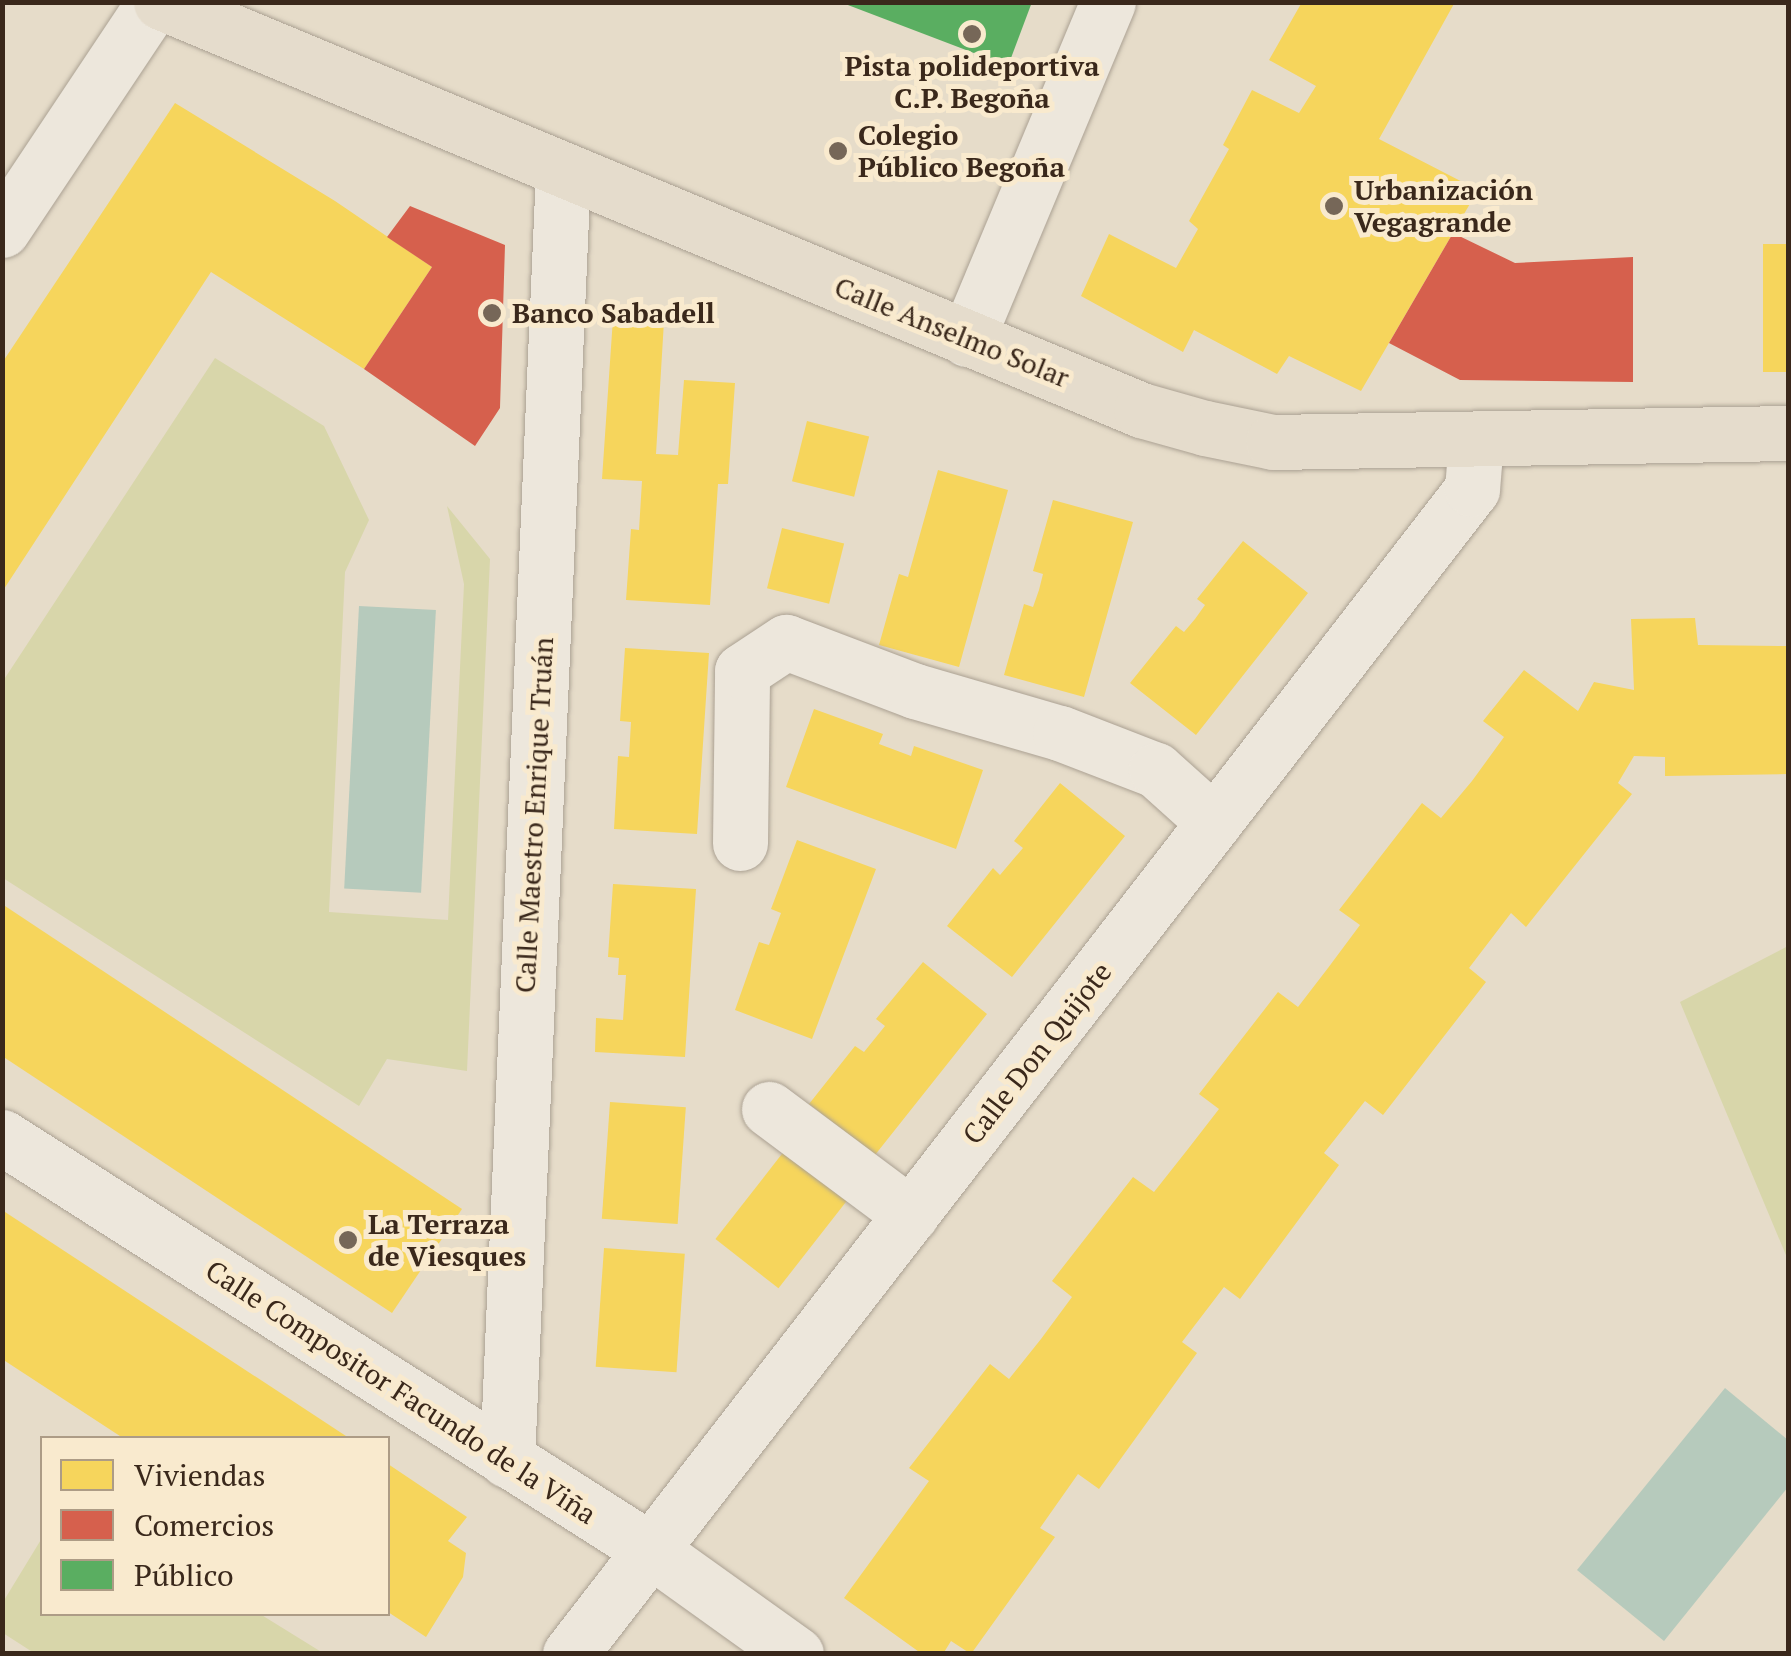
<!DOCTYPE html>
<html>
<head>
<meta charset="utf-8">
<style>
  body { margin:0 }
  #map { position:relative; width:1791px; height:1656px; overflow:hidden; background:#e6dcc9; font-family:"PT Serif",serif }
  div>[style] { position:absolute }
  [style*='--x'] { left:calc(var(--x)*1px); top:calc(var(--y)*1px); width:calc(var(--w)*1px); rotate:calc(var(--a)*1deg) }
  .green>* { inset:0; background:#d8d6aa }
  .water>* { inset:0; background:#b6cabc; transform-origin:0 0 }
  .homes>* { inset:0; background:#f6d55c; transform-origin:0 0 }
  .shops>* { inset:0; background:#d6604d }
  .public>* { inset:0; background:#5aae61 }
  .roads { filter:drop-shadow(0 0 2px #aba193) drop-shadow(0 0 2px #aba193) }
  .minor>* { height:55px; margin:-27.5px; padding:0 27.5px; transform-origin:27.5px; border-radius:27.5px; background:#ede7dc }
  .major>* { height:55px; margin:-27.5px; padding:0 27.5px; transform-origin:27.5px; border-radius:27.5px; background:#e5dccc }
  .dots>* { width:28px; height:28px; translate:-50% -50%; box-sizing:border-box; border:5px solid #f9eace; border-radius:50% }
  span { translate:-50% -50%; white-space:nowrap; text-align:center; line-height:1.15; -webkit-text-stroke:10px #f9eace; paint-order:stroke }
  .poi-label { font-size:28px; color:#3a281b; font-weight:700 }
  .left { translate:0 -50%; text-align:left }
  .street-label { font-size:28px; color:#3a281b }
  .frame { position:absolute; inset:0; border:5px solid #3a281b; pointer-events:none }
  .legend { position:absolute; left:40px; top:1436px; width:350px; height:180px; box-sizing:border-box; background:#f9eace; border:2px solid #ad9c86; margin:0; padding:12px 18px; list-style:none; font-size:30px; color:#3a281b }
  .legend li { display:flex; align-items:center; gap:20px; height:50px }
  .legend b { width:50px; border:2px solid #ad9c86 }
</style>
</head>
<body>
<div id="map">
  <div class="green">
    <div style="clip-path:polygon(215px 358px,324px 426px,369px 520px,345px 572px,329px 912px,448px 920px,464px 584px,447px 506px,490px 559px,467px 1071px,387px 1059px,359px 1106px,3px 878px,3px 681px)"></div>
    <div style="clip-path:polygon(1788px 946px,1788px 1260px,1680px 1002px)"></div>
    <div style="clip-path:polygon(42px 1538px,42px 1614px,260px 1614px,323px 1653px,34px 1653px,3px 1633px,3px 1602px)"></div>
  </div>
  <div class="water">
    <div style="left:359px;top:606px;width:77px;height:283px;rotate:3deg"></div>
    <div style="clip-path:polygon(1725px 1388px,1788px 1440px,1788px 1487px,1664px 1641px,1577px 1570px)"></div>
  </div>
  <div class="homes">
    <div style="clip-path:polygon(1302px 2px,1455px 2px,1379px 139px,1478px 190px,1361px 391px,1289px 356px,1277px 374px,1194px 330px,1183px 352px,1081px 296px,1109px 234px,1176px 268px,1198px 229px,1189px 221px,1229px 149px,1223px 145px,1252px 90px,1299px 113px,1316px 86px,1269px 60px)"></div>
    <div style="clip-path:polygon(175px 103px,335px 201px,432px 267px,364px 369px,211px 272px,2px 592px,2px 363px)"></div>
    <div style="left:1763px;top:244px;width:25px;height:128px"></div>
    <div style="clip-path:polygon(613px 318px,664px 321px,656px 454px,678px 455px,684px 380px,735px 383px,728px 484px,718px 484px,710px 605px,626px 600px,631px 529px,639px 530px,642px 481px,602px 479px)"></div>
    <div style="left:807px;top:421px;width:64px;height:62px;rotate:14deg"></div>
    <div style="clip-path:polygon(938px 470px,1008px 490px,959px 667px,879px 645px,899px 574px,908px 577px)"></div>
    <div style="clip-path:polygon(1053px 500px,1133px 522px,1084px 697px,1004px 675px,1024px 604px,1033px 607px,1039px 590px,1043px 574px,1033px 571px)"></div>
    <div style="left:782px;top:528px;width:64px;height:62px;rotate:14deg"></div>
    <div style="clip-path:polygon(1243px 541px,1308px 593px,1196px 735px,1130px 683px,1176px 626px,1184px 632px,1195px 619px,1205px 605px,1197px 599px)"></div>
    <div style="clip-path:polygon(1695px 618px,1698px 645px,1788px 646px,1788px 774px,1665px 776px,1665px 757px,1634px 756px,1618px 783px,1632px 794px,1526px 927px,1511px 913px,1469px 968px,1486px 982px,1383px 1115px,1365px 1101px,1324px 1153px,1339px 1165px,1240px 1299px,1224px 1287px,1182px 1342px,1197px 1353px,1099px 1489px,1078px 1474px,1040px 1528px,1055px 1537px,971px 1654px,951px 1641px,943px 1654px,922px 1654px,844px 1598px,929px 1481px,909px 1468px,990px 1364px,1009px 1379px,1041px 1339px,1072px 1297px,1052px 1281px,1133px 1177px,1154px 1192px,1188px 1149px,1219px 1109px,1199px 1094px,1278px 992px,1298px 1007px,1328px 968px,1360px 925px,1339px 910px,1422px 803px,1441px 818px,1472px 781px,1504px 737px,1483px 721px,1524px 670px,1578px 711px,1594px 682px,1634px 690px,1631px 619px)"></div>
    <div style="clip-path:polygon(625px 648px,709px 653px,697px 834px,614px 829px,618px 756px,629px 757px,631px 722px,620px 721px)"></div>
    <div style="clip-path:polygon(814px 709px,883px 734px,879px 744px,911px 756px,914px 746px,983px 770px,956px 849px,786px 787px)"></div>
    <div style="clip-path:polygon(1060px 783px,1125px 836px,1012px 977px,947px 926px,993px 868px,1000px 875px,1023px 848px,1014px 841px)"></div>
    <div style="clip-path:polygon(797px 840px,876px 869px,812px 1039px,735px 1010px,759px 942px,769px 945px,781px 913px,771px 909px)"></div>
    <div style="clip-path:polygon(613px 884px,696px 889px,685px 1057px,595px 1052px,596px 1018px,623px 1020px,626px 975px,618px 975px,619px 958px,608px 957px)"></div>
    <div style="clip-path:polygon(2px 904px,462px 1209px,392px 1313px,2px 1056px)"></div>
    <div style="clip-path:polygon(923px 962px,987px 1014px,875px 1155px,809px 1104px,855px 1046px,864px 1052px,885px 1026px,876px 1019px)"></div>
    <div style="left:610px;top:1102px;width:76px;height:117px;rotate:4deg"></div>
    <div style="left:785px;top:1150px;width:80px;height:113px;rotate:38deg"></div>
    <div style="clip-path:polygon(2px 1210px,349px 1438px,123px 1438px,2px 1359px)"></div>
    <div style="left:604px;top:1248px;width:81px;height:119px;rotate:4deg"></div>
    <div style="clip-path:polygon(388px 1464px,467px 1517px,448px 1541px,466px 1553px,463px 1577px,426px 1637px,388px 1612px)"></div>
  </div>
  <div class="shops">
    <div style="clip-path:polygon(410px 206px,505px 245px,500px 408px,475px 446px,364px 369px,432px 267px,387px 237px)"></div>
    <div style="clip-path:polygon(1453px 233px,1515px 263px,1633px 257px,1633px 382px,1460px 380px,1389px 343px)"></div>
  </div>
  <div class="public">
    <div style="clip-path:polygon(840px 2px,1032px 2px,1008px 66px)"></div>
  </div>
  <div class="roads">
    <div class="minor">
      <div style="--x:2;--y:230;--w:274;--a:-56.3"></div>
      <div style="--x:967;--y:339;--w:365;--a:-67.3"></div>
      <div style="--x:740;--y:843;--w:172;--a:-89.3"></div>
      <div style="--x:742;--y:671;--w:53;--a:-33.4"></div>
      <div style="--x:786;--y:642;--w:138;--a:20.8"></div>
      <div style="--x:915;--y:691;--w:151;--a:16.2"></div>
      <div style="--x:1060;--y:733;--w:103;--a:21.1"></div>
      <div style="--x:1156;--y:770;--w:78;--a:41.9"></div>
      <div style="--x:769;--y:1109;--w:177;--a:36.7"></div>
      <div style="--x:2;--y:1137;--w:771;--a:32.49"></div>
      <div style="--x:652;--y:1551;--w:177;--a:35.6"></div>
      <div style="--x:507;--y:1460;--w:1291;--a:-87.51"></div>
      <div style="--x:570;--y:1654;--w:1473;--a:-52.25"></div>
      <div style="--x:1472;--y:489;--w:49;--a:-85.3"></div>
    </div>
    <div class="major">
      <div style="--x:161;--y:2;--w:1062;--a:22.6"></div>
      <div style="--x:1141;--y:410;--w:66;--a:15.7"></div>
      <div style="--x:1205;--y:428;--w:69;--a:11.6"></div>
      <div style="--x:1273;--y:442;--w:515;--a:-1"></div>
    </div>
  </div>
  <div class="dots">
    <div style="left:972px;top:34px;background:#766758"></div>
    <div style="left:838px;top:151px;background:#766758"></div>
    <div style="left:1334px;top:206px;background:#766758"></div>
    <div style="left:492px;top:313px;background:#766758"></div>
    <div style="left:348px;top:1240px;background:#766758"></div>
  </div>
  <div class="poi-label">
    <span style="left:972px;top:82px">Pista polideportiva<br>C.P. Begoña</span>
    <span class="left" style="left:858px;top:151px">Colegio<br>Público Begoña</span>
    <span class="left" style="left:1354px;top:206px">Urbanización<br>Vegagrande</span>
    <span class="left" style="left:512px;top:313px">Banco Sabadell</span>
    <span class="left" style="left:368px;top:1240px">La Terraza<br>de Viesques</span>
  </div>
  <div class="street-label">
    <span style="left:952px;top:332px;rotate:22deg">Calle Anselmo Solar</span>
    <span style="left:534px;top:815px;rotate:-87deg">Calle Maestro Enrique Truán</span>
    <span style="left:1037px;top:1053px;rotate:-52deg">Calle Don Quijote</span>
    <span style="left:401px;top:1392px;rotate:33deg">Calle Compositor Facundo de la Viña</span>
  </div>
  <div class="frame"></div>
  <ul class="legend">
  <li><b style="height:28px;background:#f6d55c"></b>Viviendas</li>
  <li><b style="height:28px;background:#d6604d"></b>Comercios</li>
  <li><b style="height:28px;background:#5aae61"></b>Público</li>
  </ul>
</div>
</body>
</html>
